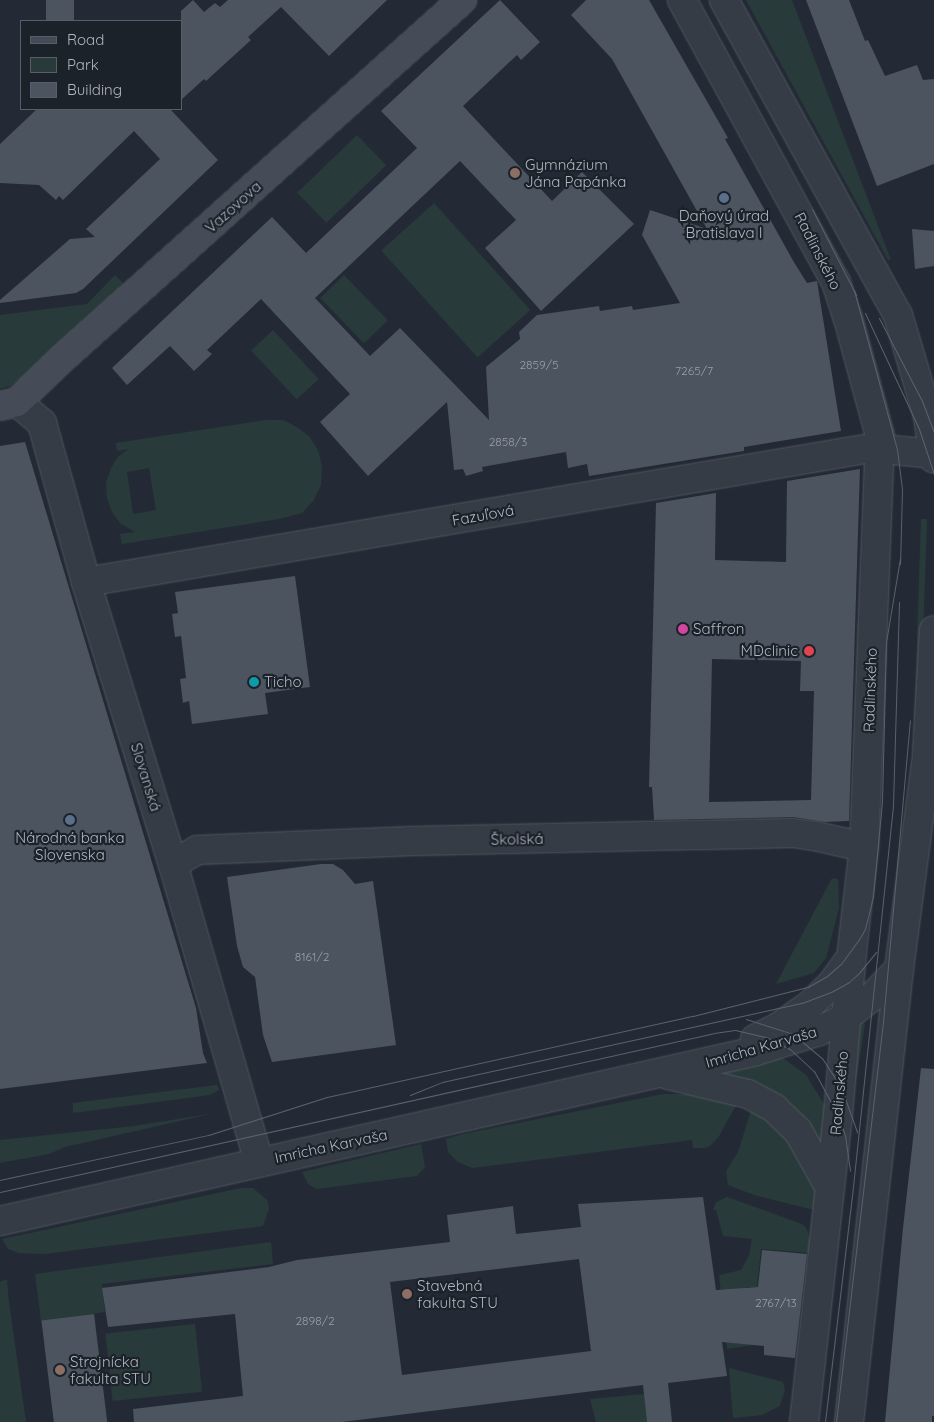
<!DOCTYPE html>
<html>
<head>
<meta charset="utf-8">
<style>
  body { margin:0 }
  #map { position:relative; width:934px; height:1422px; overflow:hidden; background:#232a35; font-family:Quicksand,sans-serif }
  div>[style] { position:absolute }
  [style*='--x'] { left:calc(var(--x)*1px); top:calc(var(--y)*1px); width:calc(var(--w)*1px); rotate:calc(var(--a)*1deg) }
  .green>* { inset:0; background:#293a3a; transform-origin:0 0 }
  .building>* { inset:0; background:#4c5460; transform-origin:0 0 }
  .roads { filter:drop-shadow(0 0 1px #515760) drop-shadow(0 0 1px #515760) }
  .street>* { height:28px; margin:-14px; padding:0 14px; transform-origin:14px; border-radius:14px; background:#363c46 }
  .secondary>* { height:28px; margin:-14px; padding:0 14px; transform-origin:14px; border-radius:14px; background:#454c58 }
  .tram>* { height:1px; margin:-0.5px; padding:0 0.5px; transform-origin:0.5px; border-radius:0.5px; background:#5b626e }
  .dots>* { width:14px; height:14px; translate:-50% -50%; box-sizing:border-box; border:2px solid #1c222a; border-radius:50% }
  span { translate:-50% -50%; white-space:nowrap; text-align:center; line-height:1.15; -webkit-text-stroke:4.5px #1c222a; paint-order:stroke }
  .number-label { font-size:12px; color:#989eaa }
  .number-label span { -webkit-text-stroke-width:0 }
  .poi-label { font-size:15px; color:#b1b7c2 }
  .left { translate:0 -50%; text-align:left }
  .right { translate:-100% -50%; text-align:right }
  .street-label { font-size:15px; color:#b1b7c2 }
  .legend { position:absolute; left:20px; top:20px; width:162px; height:90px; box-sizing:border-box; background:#1c222a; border:1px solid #585e67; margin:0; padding:6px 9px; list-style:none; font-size:15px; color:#b1b7c2 }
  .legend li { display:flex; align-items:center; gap:10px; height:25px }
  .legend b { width:25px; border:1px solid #585e67 }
</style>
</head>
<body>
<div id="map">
  <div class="green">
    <div style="clip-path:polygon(746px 0,792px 0,891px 260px,888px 260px)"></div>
    <div style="left:357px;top:135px;width:42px;height:83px;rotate:46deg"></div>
    <div style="left:434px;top:203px;width:144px;height:71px;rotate:48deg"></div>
    <div style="clip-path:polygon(115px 275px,124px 284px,41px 365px,10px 386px,0 389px,0 315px,87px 304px)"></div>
    <div style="left:344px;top:275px;width:63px;height:33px;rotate:46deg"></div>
    <div style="left:273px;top:330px;width:67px;height:30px;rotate:47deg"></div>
    <div style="clip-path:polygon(evenodd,266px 420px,283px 420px,295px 426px,309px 436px,318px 450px,322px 467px,321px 485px,314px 500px,302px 513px,279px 519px,122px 544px,120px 534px,135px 532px,121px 524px,112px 512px,107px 498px,106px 483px,111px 468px,118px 457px,128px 449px,117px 451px,116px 443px,266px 420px,149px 468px,156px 510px,133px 514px,127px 472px,149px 468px)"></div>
    <div style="clip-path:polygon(921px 519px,927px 519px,920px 727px,916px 730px,914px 728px)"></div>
    <div style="clip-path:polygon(832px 878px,838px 879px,839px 908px,826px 958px,814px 973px,776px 984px)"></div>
    <div style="clip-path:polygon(861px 1020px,865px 1024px,856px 1082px,851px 1071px,855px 1023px)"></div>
    <div style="clip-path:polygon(768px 1057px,783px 1058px,806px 1075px,831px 1115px,826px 1158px,709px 1072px)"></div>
    <div style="clip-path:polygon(217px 1085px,219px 1090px,210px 1095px,73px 1113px,73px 1103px)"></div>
    <div style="clip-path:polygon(663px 1094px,695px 1094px,739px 1100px,719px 1136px,710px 1146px,704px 1148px,693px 1148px,692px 1140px,472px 1168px,458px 1162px,448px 1152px,446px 1139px,463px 1134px)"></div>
    <div style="clip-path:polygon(752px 1107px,779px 1120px,817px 1192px,818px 1211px,754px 1195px,728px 1185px,726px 1171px,738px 1152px)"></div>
    <div style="clip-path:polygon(215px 1113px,65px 1147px,49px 1154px,0 1163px,0 1140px,134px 1126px)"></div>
    <div style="clip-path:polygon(421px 1144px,425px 1167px,417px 1176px,316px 1189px,308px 1184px,302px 1172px)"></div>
    <div style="clip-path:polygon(241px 1188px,253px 1188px,267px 1200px,269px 1208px,263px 1226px,45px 1254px,19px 1253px,8px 1249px,2px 1239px)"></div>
    <div style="clip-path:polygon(727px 1197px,802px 1224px,807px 1229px,810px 1241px,810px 1253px,761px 1249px,757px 1287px,746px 1287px,748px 1300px,756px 1310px,753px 1345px,727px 1349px,719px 1275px,741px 1270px,749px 1255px,752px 1239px,723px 1236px,716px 1210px,713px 1210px,716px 1202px)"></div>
    <div style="clip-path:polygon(271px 1242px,273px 1264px,102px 1284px,105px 1312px,41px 1321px,35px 1274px)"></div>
    <div style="clip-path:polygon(7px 1279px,9px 1302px,26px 1422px,0 1422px,0 1282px)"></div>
    <div style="left:195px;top:1324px;width:68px;height:90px;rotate:84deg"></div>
    <div style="clip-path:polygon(729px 1368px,783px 1382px,785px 1390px,780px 1406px,762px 1415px,733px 1418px)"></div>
    <div style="clip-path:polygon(644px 1394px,647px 1422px,596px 1422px,590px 1399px)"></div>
  </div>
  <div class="building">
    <div style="left:46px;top:0;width:28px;height:21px"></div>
    <div style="clip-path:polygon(193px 0,204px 12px,215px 3px,220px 7px,228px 0,387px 0,329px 56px,281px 7px,248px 37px,251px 40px,206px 81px,204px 79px,181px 100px,181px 11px)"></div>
    <div style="clip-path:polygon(500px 0,540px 42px,521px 60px,517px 55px,463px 106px,552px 201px,582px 172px,634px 224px,541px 311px,485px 248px,516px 220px,460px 161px,315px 298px,370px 356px,400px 328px,489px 420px,486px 367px,520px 339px,519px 332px,537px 315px,599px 306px,600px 311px,632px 306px,633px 310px,680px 303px,642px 235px,650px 210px,707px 229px,612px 59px,571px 15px,586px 0,649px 0,728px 138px,725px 139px,795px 264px,807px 283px,817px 281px,841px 431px,744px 447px,744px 451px,589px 476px,587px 464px,568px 468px,566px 452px,482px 467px,483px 471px,466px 476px,463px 469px,454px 470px,447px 402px,368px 476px,320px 422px,350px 394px,261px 299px,207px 350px,212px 354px,194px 371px,170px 346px,127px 385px,112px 368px,272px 217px,306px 253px,417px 148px,381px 111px)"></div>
    <div style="clip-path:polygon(806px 0,849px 0,865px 41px,868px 40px,885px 76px,917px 65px,923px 80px,934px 79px,934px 164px,877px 186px)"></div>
    <div style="clip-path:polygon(37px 109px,170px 109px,218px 160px,83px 289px,76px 293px,0 303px,0 300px,70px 239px,95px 237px,86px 229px,160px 159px,134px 131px,63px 200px,59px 196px,56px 200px,39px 185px,0 183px,0 144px)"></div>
    <div style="clip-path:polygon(912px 229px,934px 231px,934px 266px,915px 269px)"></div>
    <div style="clip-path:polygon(25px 442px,196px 1008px,203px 1053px,207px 1063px,0 1089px,0 446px)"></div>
    <div style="clip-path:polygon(evenodd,860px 469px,849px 821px,825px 822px,793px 817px,654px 820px,652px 787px,649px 787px,656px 503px,716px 493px,715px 560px,786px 562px,787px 481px,860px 469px,712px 659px,801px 661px,800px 691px,814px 691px,811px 800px,709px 802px,712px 659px)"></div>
    <div style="clip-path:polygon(295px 576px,310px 687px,265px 693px,268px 714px,192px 724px,189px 701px,183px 703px,180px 679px,186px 678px,181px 636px,175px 637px,172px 614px,178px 613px,175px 592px)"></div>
    <div style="clip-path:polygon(321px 864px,333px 864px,343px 870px,355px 884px,373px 881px,396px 1045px,272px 1062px,263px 1035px,255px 977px,243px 967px,237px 946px,227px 877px)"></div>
    <div style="clip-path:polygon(921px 1068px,934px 1069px,934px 1416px,932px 1416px,932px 1422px,885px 1422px,903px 1228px)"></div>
    <div style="clip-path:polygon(evenodd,703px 1197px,716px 1290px,758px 1287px,762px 1250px,807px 1254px,795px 1358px,764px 1355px,764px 1346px,722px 1342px,727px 1376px,668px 1383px,672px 1422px,647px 1422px,643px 1385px,342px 1422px,134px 1422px,133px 1409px,243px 1396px,235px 1314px,108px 1327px,102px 1288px,269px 1267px,297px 1260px,450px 1242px,447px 1215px,513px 1206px,516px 1234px,581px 1227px,578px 1204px,703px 1197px,579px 1259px,591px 1351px,402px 1375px,390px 1282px,579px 1259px)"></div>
    <div style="left:94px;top:1314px;width:109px;height:53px;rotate:83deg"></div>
  </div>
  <div class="roads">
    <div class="street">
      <div style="--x:682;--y:0;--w:321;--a:61.4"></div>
      <div style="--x:836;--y:282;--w:38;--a:72"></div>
      <div style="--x:848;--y:318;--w:122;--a:74.8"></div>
      <div style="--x:880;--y:436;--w:411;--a:92.2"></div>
      <div style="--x:864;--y:847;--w:105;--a:96.6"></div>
      <div style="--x:852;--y:951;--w:165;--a:94.9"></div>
      <div style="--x:838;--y:1115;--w:309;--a:96.3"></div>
      <div style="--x:724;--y:0;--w:360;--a:61.1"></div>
      <div style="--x:898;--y:315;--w:105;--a:73.5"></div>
      <div style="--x:928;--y:416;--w:43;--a:82.1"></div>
      <div style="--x:17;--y:402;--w:33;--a:40"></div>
      <div style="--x:42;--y:423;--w:165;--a:74.5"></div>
      <div style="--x:86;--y:582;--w:295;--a:72.9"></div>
      <div style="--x:173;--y:864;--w:309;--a:73.9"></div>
      <div style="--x:86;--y:582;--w:796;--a:-9.69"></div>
      <div style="--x:871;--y:448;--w:63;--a:5.4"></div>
      <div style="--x:173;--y:864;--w:28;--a:-30"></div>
      <div style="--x:197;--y:850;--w:216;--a:-2.4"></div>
      <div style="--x:413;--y:841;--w:380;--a:-1.2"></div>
      <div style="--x:793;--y:833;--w:22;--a:8"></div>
      <div style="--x:815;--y:836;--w:50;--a:12.7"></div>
      <div style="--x:755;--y:1039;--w:25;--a:-27"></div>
      <div style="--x:777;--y:1028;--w:39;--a:-35"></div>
      <div style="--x:809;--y:1006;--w:30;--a:-44"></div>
      <div style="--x:831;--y:985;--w:34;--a:-54"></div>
      <div style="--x:668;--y:1075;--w:82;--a:13.4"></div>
      <div style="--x:748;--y:1094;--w:30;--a:28"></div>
      <div style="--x:774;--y:1108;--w:33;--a:44"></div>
      <div style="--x:798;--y:1131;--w:63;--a:60.6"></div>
      <div style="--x:0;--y:1221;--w:775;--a:-12.67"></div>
      <div style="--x:756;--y:1051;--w:66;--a:-17.6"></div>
      <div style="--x:819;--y:1031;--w:30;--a:-27"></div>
      <div style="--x:846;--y:1017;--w:33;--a:-38"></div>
      <div style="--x:872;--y:997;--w:39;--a:-46"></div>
      <div style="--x:849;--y:1422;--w:456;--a:-83.7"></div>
      <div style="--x:899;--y:969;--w:216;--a:-82.5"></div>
      <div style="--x:927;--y:755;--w:125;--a:-86.8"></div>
    </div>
    <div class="secondary">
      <div style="--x:0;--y:406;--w:17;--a:-13"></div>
      <div style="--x:17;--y:402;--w:65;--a:-43.8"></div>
      <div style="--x:64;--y:357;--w:535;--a:-41.89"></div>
    </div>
  </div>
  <div class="tram">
    <div style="--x:812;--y:209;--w:97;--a:62.9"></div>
    <div style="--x:854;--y:290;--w:165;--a:74.9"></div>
    <div style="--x:897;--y:449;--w:40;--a:82.9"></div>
    <div style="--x:902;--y:489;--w:75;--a:91.5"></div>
    <div style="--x:865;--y:313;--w:128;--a:65"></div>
    <div style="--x:919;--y:429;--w:47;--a:71.6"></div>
    <div style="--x:879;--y:318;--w:93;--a:62.6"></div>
    <div style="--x:922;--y:401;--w:34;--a:69"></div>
    <div style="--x:746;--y:1019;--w:49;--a:17.7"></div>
    <div style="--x:793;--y:1034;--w:38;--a:40"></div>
    <div style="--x:822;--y:1058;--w:35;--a:57"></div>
    <div style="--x:841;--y:1087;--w:48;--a:70.4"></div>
    <div style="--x:410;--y:1095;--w:35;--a:-22"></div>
    <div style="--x:442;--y:1082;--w:369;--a:-12.4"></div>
    <div style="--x:802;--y:1003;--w:33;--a:-21"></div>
    <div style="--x:833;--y:991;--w:18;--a:-29"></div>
    <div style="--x:849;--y:982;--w:13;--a:-42"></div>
    <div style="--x:859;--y:973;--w:27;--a:-51"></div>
    <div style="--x:0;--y:1180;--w:213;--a:-12.2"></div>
    <div style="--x:208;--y:1135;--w:125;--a:-17.7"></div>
    <div style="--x:327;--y:1097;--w:375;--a:-12.5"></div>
    <div style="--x:693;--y:1016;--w:119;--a:-14.2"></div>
    <div style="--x:808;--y:987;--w:22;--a:-30"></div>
    <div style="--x:827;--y:976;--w:18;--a:-41"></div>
    <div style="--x:841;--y:964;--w:29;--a:-54"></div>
    <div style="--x:858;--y:941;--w:14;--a:-60"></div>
    <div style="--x:865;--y:929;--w:33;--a:-76"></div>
    <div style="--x:873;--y:897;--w:95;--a:-84.6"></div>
    <div style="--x:882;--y:802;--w:160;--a:-88.6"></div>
    <div style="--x:886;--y:642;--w:85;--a:-80.5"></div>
    <div style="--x:0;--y:1192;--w:731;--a:-12.55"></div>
    <div style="--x:714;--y:1033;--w:21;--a:-8"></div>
    <div style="--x:735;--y:1030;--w:32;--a:13"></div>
    <div style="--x:766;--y:1037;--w:27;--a:27"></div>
    <div style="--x:790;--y:1049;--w:33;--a:43"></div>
    <div style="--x:814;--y:1071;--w:50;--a:61.4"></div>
    <div style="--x:838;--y:1115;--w:21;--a:71"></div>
    <div style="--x:845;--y:1135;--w:36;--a:82"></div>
    <div style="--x:825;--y:1422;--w:228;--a:-83.2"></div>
    <div style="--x:852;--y:1196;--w:393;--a:-84"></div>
    <div style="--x:893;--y:805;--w:203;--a:-88.3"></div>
    <div style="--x:836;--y:1422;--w:403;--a:-83.3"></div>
    <div style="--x:883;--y:1022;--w:303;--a:-84.9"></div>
  </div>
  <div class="dots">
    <div style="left:515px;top:173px;background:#8d6e63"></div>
    <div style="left:724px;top:198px;background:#5c6f8a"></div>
    <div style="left:683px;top:629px;background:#d1479c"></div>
    <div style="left:809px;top:651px;background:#e0444e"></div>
    <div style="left:254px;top:682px;background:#0f9aa8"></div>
    <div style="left:70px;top:820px;background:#5c6f8a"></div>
    <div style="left:407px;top:1294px;background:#8d6e63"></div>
    <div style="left:60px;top:1370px;background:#8d6e63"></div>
  </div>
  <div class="number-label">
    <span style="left:539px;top:365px">2859/5</span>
    <span style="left:694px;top:371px">7265/7</span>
    <span style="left:508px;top:442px">2858/3</span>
    <span style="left:312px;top:957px">8161/2</span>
    <span style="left:776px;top:1303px">2767/13</span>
    <span style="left:315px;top:1321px">2898/2</span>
  </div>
  <div class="poi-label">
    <span class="left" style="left:525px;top:173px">Gymnázium<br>Jána Papánka</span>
    <span style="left:724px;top:224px">Daňový úrad<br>Bratislava I</span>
    <span class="left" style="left:693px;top:629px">Saffron</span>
    <span class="right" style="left:798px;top:651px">MDclinic</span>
    <span class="left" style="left:264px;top:682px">Ticho</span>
    <span style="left:70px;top:846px">Národná banka<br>Slovenska</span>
    <span class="left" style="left:417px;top:1294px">Stavebná<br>fakulta STU</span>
    <span class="left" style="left:70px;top:1370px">Strojnícka<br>fakulta STU</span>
  </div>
  <div class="street-label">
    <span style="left:233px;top:207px;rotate:-42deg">Vazovova</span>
    <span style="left:818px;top:251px;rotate:63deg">Radlinského</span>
    <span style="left:483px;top:515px;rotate:-10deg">Fazuľová</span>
    <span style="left:870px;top:690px;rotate:-88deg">Radlinského</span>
    <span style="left:146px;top:777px;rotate:73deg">Slovanská</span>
    <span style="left:517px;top:839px;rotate:-1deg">Školská</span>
    <span style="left:761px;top:1047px;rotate:-16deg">Imricha Karvaša</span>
    <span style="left:839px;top:1093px;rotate:-85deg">Radlinského</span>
    <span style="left:331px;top:1146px;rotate:-12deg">Imricha Karvaša</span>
  </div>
  <ul class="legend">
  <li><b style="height:6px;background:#454c58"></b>Road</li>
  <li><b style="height:14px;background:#293a3a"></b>Park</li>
  <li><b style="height:14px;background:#4c5460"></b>Building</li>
  </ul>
</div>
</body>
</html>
